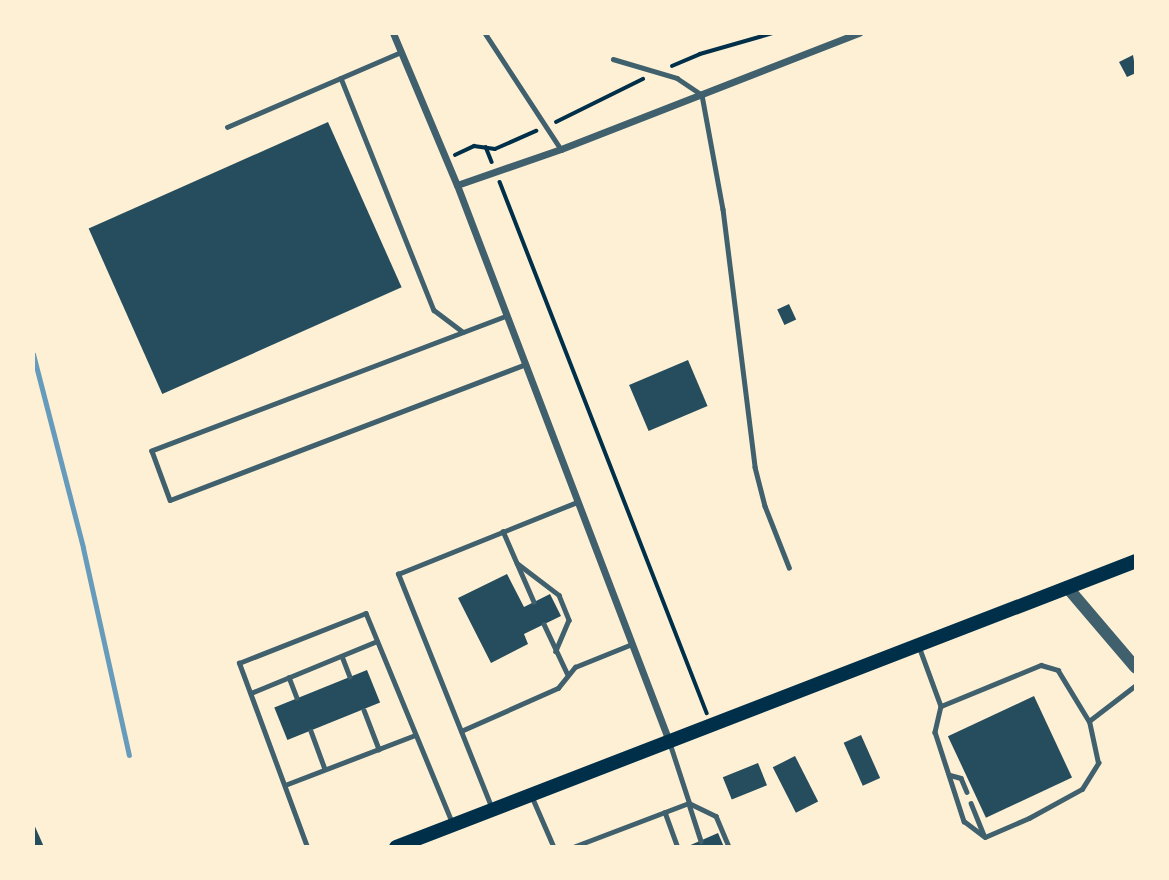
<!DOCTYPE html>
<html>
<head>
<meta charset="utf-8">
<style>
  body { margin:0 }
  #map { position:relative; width:1169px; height:880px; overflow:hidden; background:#fdf0d5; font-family:Figtree,sans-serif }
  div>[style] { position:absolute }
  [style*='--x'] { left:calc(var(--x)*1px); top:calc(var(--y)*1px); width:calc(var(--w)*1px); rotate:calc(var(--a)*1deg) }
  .stream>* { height:5px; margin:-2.5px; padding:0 2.5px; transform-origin:2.5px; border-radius:2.5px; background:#669bbc }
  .building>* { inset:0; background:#264d5e; transform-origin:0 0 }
  .path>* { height:3.5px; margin:-1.75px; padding:0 1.75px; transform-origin:1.75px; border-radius:1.75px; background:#003049 }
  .service>* { height:4.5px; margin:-2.25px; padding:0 2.25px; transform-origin:2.25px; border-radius:2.25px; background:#3f606c }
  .minor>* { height:7px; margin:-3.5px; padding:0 3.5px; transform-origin:3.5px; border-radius:3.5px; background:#3f606c }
  .tertiary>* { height:12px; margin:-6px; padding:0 6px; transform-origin:6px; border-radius:6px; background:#3f606c }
  .secondary>* { height:14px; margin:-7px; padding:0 7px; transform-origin:7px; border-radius:7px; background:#003049 }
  span { translate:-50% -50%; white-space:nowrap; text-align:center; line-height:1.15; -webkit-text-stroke:5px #fdf0d5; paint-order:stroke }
  .frame { position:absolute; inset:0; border:35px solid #fdf0d5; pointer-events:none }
</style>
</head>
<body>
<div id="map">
  <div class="stream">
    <div style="--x:33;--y:354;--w:200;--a:75.5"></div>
    <div style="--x:83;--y:548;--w:212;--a:77.5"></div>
  </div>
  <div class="building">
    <div style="clip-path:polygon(1133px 55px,1136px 73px,1127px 77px,1119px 62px)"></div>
    <div style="left:328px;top:122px;width:181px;height:262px;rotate:66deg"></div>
    <div style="left:789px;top:304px;width:17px;height:13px;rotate:65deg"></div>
    <div style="left:688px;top:360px;width:50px;height:64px;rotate:67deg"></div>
    <div style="clip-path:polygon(507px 574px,524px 607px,550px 594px,561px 616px,524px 634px,528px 644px,491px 663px,458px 598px)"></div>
    <div style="left:367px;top:670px;width:35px;height:100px;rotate:68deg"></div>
    <div style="left:1034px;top:696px;width:90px;height:95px;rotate:65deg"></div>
    <div style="left:861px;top:735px;width:47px;height:19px;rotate:66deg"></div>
    <div style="left:795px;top:756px;width:51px;height:25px;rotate:63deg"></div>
    <div style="left:758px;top:763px;width:24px;height:38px;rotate:68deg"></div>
    <div style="clip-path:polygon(33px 822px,44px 847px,33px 847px)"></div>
    <div style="clip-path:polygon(718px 833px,724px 847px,686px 847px)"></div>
  </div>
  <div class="path">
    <div style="--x:672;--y:66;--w:30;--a:-23"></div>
    <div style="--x:700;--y:54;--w:76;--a:-16"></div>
    <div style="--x:556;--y:122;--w:97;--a:-26.3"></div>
    <div style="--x:486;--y:147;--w:16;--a:68"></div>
    <div style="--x:455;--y:155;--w:21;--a:-25"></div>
    <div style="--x:474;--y:146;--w:21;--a:8"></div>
    <div style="--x:495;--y:149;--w:45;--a:-23.7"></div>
    <div style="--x:500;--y:182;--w:570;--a:68.7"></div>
  </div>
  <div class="service">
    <div style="--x:485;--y:33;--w:139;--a:56.8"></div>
    <div style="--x:613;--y:59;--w:67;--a:16.5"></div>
    <div style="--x:677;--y:78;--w:30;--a:34"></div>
    <div style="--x:702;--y:95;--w:116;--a:79.6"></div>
    <div style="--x:723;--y:209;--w:260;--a:82.9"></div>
    <div style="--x:755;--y:467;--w:40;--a:75.6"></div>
    <div style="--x:765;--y:506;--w:66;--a:68.5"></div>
    <div style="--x:341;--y:78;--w:250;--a:68.2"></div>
    <div style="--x:434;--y:310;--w:36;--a:37"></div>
    <div style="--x:227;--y:127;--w:189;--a:-23.3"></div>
    <div style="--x:507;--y:316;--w:380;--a:159.2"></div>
    <div style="--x:152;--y:451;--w:52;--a:69.8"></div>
    <div style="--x:170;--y:500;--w:381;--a:-20.9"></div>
    <div style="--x:503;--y:531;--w:77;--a:66.4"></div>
    <div style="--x:517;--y:563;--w:53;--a:37.3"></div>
    <div style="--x:559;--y:595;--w:27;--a:68"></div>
    <div style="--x:569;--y:620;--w:34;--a:113"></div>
    <div style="--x:544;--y:624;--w:56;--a:64.8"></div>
    <div style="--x:920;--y:649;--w:61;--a:69.8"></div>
    <div style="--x:941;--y:706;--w:27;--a:103"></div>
    <div style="--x:935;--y:732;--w:94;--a:72"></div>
    <div style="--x:964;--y:821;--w:26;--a:37"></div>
    <div style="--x:985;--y:837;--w:48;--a:-23.4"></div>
    <div style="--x:1029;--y:818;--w:60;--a:-28.7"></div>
    <div style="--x:1082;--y:789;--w:31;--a:-58"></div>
    <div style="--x:1098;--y:763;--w:43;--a:-102.1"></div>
    <div style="--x:342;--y:656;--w:22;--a:69"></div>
    <div style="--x:289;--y:677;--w:22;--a:69"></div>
    <div style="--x:251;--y:693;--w:136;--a:-22.4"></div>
    <div style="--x:941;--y:706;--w:108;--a:-22.3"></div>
    <div style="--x:1041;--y:665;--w:18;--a:16"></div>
    <div style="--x:1058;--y:670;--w:60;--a:58.7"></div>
    <div style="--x:1089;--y:721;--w:59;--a:-37.5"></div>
    <div style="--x:364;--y:710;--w:42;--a:69"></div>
    <div style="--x:311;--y:731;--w:40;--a:69.8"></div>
    <div style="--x:461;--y:731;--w:106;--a:-23.9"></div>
    <div style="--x:558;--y:688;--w:27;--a:-51"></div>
    <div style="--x:575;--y:667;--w:61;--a:-22"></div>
    <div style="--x:950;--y:775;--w:11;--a:15"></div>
    <div style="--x:961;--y:778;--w:15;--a:67"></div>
    <div style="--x:285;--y:785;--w:139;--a:-21"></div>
    <div style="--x:533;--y:799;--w:52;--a:66.4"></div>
    <div style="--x:689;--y:803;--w:30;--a:26"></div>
    <div style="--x:716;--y:816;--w:34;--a:67"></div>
    <div style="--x:971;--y:803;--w:35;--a:68"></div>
    <div style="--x:689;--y:804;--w:39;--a:72"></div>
    <div style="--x:492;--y:809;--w:253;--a:-111.8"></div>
    <div style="--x:398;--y:574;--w:193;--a:-21.9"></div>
    <div style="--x:665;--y:812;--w:37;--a:70"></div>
    <div style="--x:307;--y:847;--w:196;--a:-110.3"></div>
    <div style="--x:239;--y:663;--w:136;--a:-21.5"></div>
    <div style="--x:366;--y:613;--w:228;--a:67.6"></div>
    <div style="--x:573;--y:847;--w:124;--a:-20.8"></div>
    <div style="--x:689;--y:803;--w:61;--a:-108.1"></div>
  </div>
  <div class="minor">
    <div style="--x:393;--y:33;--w:165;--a:67.2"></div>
    <div style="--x:457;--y:185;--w:595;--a:69.13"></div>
    <div style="--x:457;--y:185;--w:110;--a:-19.1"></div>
    <div style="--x:561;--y:149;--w:320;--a:-21.3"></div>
  </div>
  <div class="tertiary">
    <div style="--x:1067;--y:587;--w:106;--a:49.6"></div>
  </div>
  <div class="secondary">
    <div style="--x:396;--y:847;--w:793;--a:-21.13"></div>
  </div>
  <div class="frame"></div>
</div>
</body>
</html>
